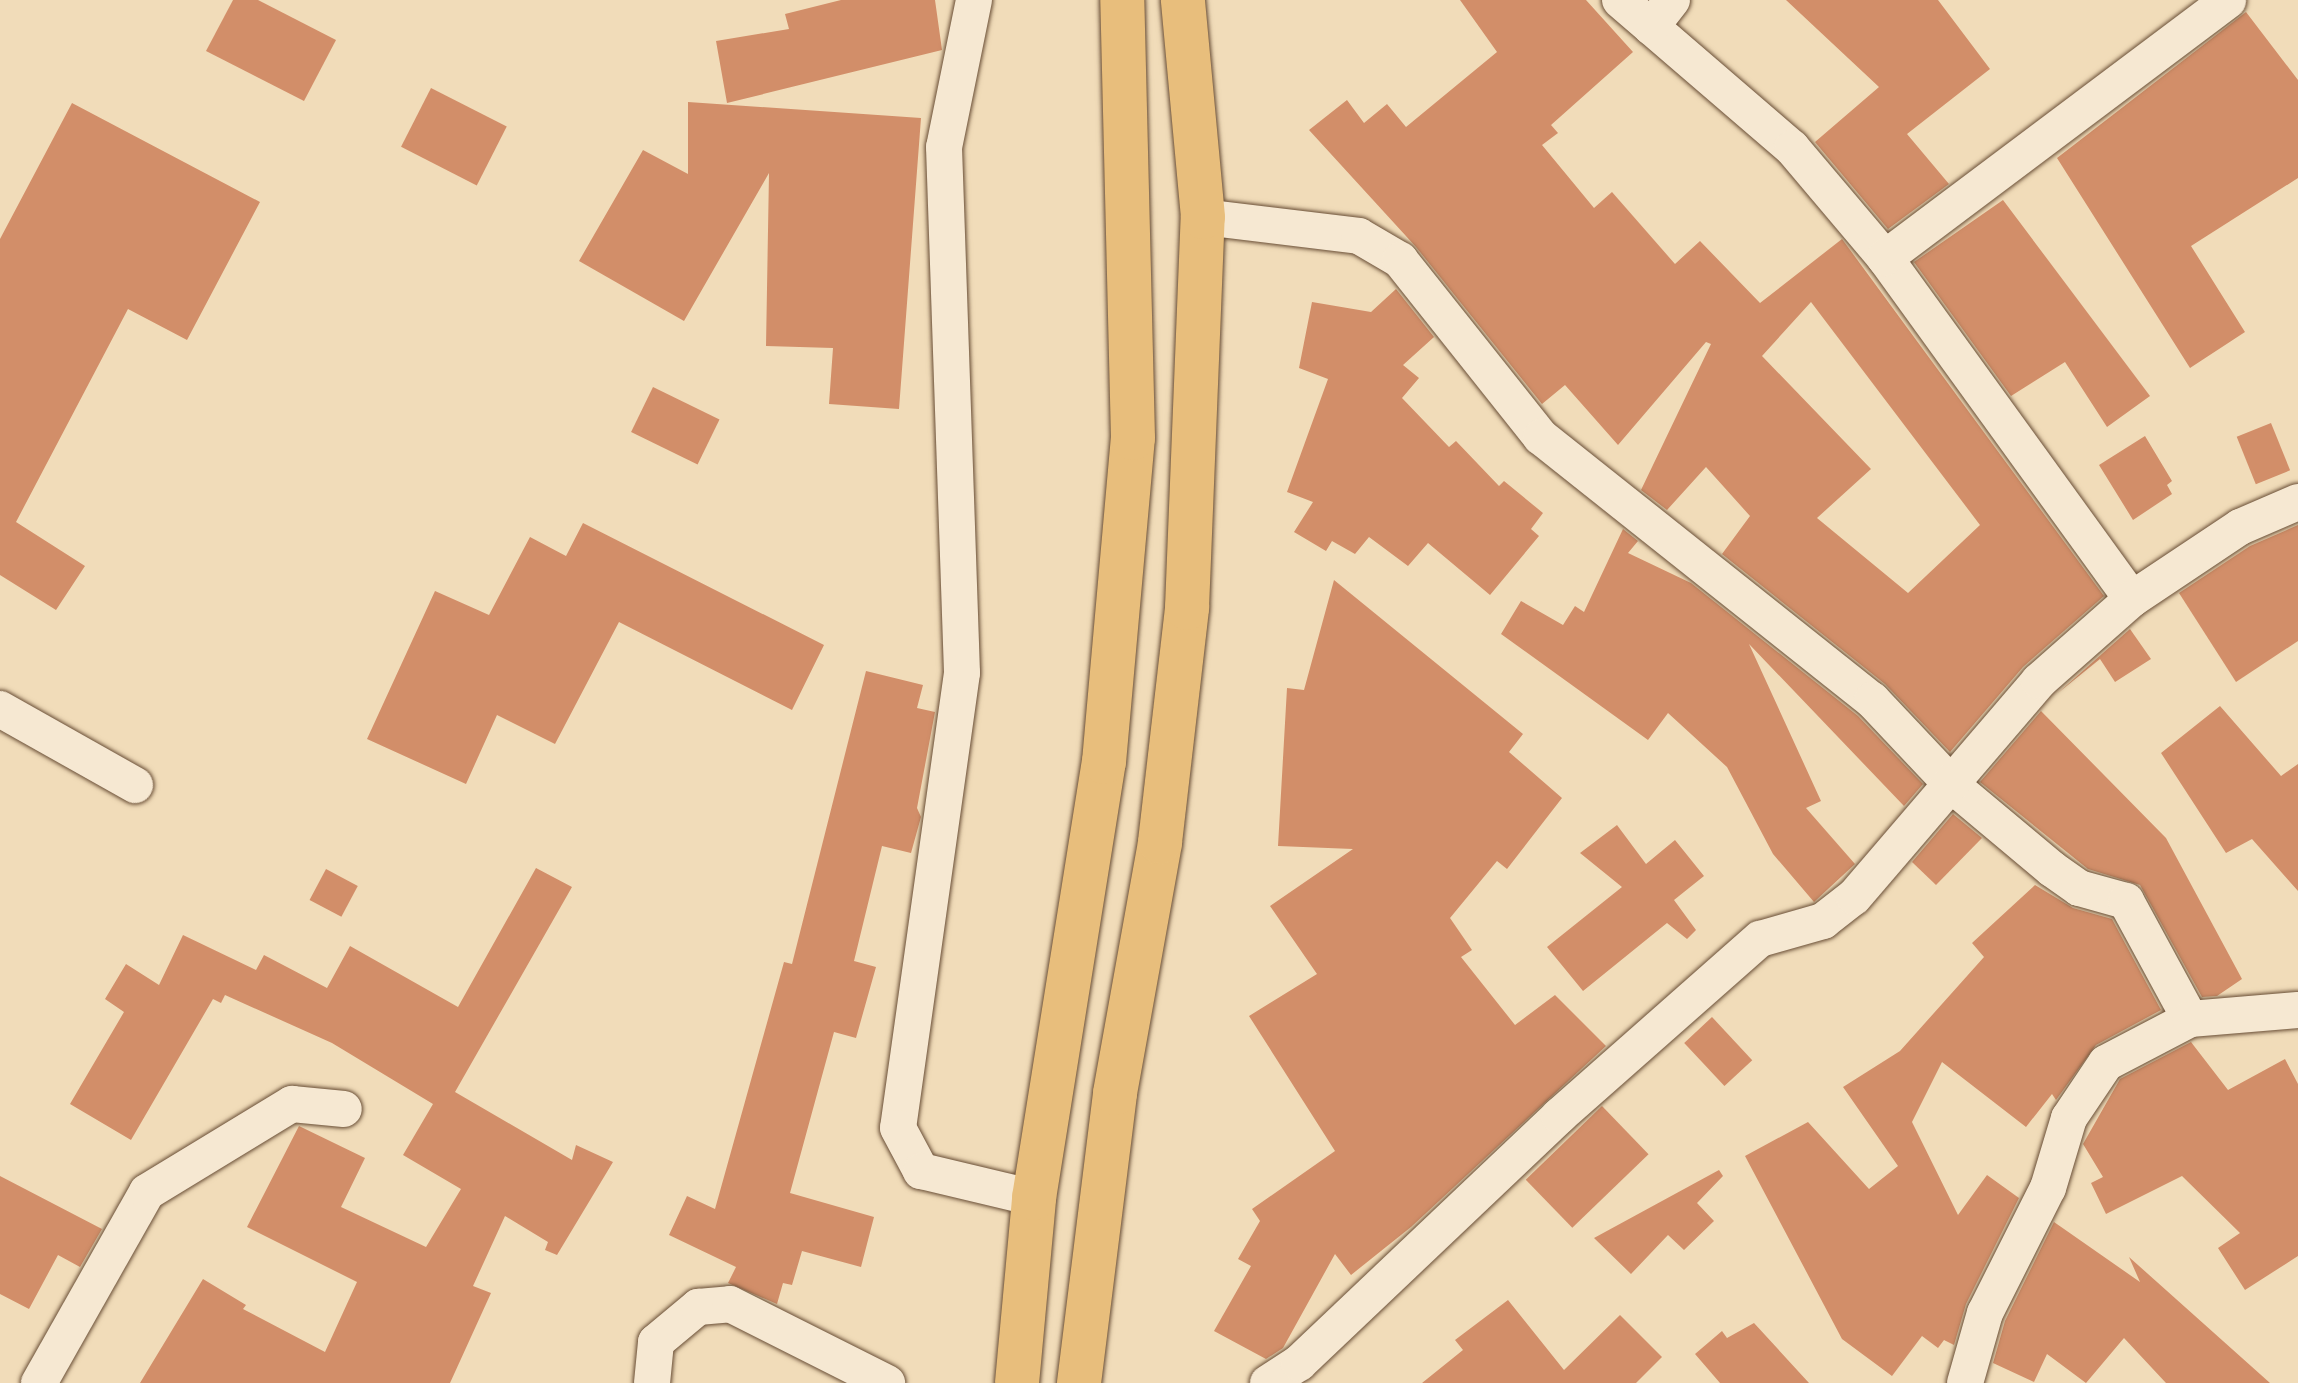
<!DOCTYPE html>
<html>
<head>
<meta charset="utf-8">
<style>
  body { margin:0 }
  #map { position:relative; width:2298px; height:1383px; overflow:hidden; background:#f1dcb9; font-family:Cardo,serif }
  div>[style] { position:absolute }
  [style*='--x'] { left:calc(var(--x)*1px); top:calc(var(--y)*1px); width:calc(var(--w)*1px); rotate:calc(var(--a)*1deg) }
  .building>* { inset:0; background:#d28e69; transform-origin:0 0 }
  .roads { filter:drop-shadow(0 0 2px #684d35) drop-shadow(0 0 2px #684d35) }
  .minor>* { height:36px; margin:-18px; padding:0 18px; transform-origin:18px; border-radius:18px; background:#f6e8d2 }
  .primary>* { height:44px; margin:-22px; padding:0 22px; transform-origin:22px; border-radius:22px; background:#e8be7c }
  span { translate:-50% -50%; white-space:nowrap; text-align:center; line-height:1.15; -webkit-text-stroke:7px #f6e8d2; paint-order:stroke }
</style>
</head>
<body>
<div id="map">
  <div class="building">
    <div style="clip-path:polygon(233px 0,258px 0,336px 40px,304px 101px,206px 51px)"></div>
    <div style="clip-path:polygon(841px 0,935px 0,942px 50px,727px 103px,716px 41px,789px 29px,785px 14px)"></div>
    <div style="clip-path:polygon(evenodd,1460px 0,1586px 0,1633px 52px,1551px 125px,1558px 133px,1542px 145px,1594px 208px,1612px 192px,1675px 264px,1700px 241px,1760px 303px,1842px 239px,2104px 596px,2023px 667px,1950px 752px,1885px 684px,1722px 554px,1750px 516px,1706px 467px,1667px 510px,1641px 490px,1711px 344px,1706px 342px,1618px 445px,1565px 385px,1542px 404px,1416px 247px,1309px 130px,1347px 100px,1364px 123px,1387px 104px,1406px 127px,1497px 52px,1460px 0,1811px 302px,1980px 525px,1908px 593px,1817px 518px,1871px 469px,1762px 356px,1811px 302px)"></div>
    <div style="clip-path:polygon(1786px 0,1938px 0,1990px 69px,1907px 134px,1949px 184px,1888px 229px,1815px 142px,1879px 87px)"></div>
    <div style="clip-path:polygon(2246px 12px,2298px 80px,2298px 178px,2191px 246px,2245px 332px,2190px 368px,2057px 158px)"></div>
    <div style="left:431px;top:88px;width:85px;height:66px;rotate:27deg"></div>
    <div style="clip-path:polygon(688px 102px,921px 118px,899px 409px,829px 404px,833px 348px,766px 346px,769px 173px,684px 321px,579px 261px,643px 150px,688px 174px)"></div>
    <div style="clip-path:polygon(72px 103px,260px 202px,187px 340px,128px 309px,16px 522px,85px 566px,56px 610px,0 575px,0 239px)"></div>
    <div style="clip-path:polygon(2003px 200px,2150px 396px,2107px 427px,2065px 362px,2011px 396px,1914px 262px)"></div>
    <div style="clip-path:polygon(1396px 289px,1434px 337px,1403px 365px,1419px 378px,1402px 398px,1449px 447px,1456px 441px,1499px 486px,1504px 481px,1543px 513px,1531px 529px,1539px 536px,1490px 595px,1428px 543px,1408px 566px,1369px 537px,1355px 554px,1332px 541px,1326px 551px,1294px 532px,1313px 502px,1287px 492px,1328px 379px,1299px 368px,1312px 302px,1371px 312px)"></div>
    <div style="left:653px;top:387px;width:74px;height:50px;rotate:26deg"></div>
    <div style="left:2271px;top:423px;width:51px;height:37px;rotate:68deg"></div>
    <div style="clip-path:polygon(2145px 436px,2172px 481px,2167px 485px,2172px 494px,2133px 520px,2099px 465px)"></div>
    <div style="clip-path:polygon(583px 523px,824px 645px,792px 710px,619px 622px,555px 744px,497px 715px,466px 784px,367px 739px,435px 591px,489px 615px,530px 537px,566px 556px)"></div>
    <div style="clip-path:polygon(2298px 525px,2298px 641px,2236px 682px,2179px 593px,2250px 546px)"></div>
    <div style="clip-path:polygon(1623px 529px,1638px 541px,1628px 553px,1691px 583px,1858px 716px,1923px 784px,1904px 806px,1749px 644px,1821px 801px,1806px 808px,1855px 864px,1814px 902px,1773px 854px,1727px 767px,1668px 713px,1648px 740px,1501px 634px,1521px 601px,1563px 625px,1575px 606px,1584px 612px)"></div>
    <div style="clip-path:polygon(1334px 580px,1523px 734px,1509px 752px,1562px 798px,1507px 869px,1497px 861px,1450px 918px,1472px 950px,1461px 957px,1515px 1025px,1555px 995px,1606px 1046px,1411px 1227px,1351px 1275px,1335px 1254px,1283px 1348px,1266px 1359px,1214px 1331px,1251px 1266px,1238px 1259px,1260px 1221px,1252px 1209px,1335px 1151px,1249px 1016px,1317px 974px,1270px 906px,1353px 849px,1278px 846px,1287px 688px,1304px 690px)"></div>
    <div style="clip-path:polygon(2130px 629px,2151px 659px,2115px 682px,2100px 659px,2058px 693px)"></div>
    <div style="clip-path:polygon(866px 671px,923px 685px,917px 708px,935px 712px,917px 808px,921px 817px,911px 853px,882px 846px,854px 961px,876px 967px,856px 1038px,834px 1032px,790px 1193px,874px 1217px,861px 1267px,802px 1251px,792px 1285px,783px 1283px,777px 1304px,728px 1283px,736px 1267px,669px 1235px,687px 1196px,715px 1209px,784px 962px,792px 964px)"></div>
    <div style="clip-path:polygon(2220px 706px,2281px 776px,2298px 764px,2298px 891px,2252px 839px,2226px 853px,2161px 753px)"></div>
    <div style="clip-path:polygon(2041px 711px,2166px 838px,2242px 979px,2217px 996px,2202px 997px,2140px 885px,2088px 869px,1980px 782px)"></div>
    <div style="clip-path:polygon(1953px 814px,1982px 838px,1936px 885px,1912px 862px)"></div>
    <div style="clip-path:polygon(1617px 825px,1646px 864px,1675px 840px,1704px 876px,1674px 900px,1696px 930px,1687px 939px,1667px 923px,1583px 991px,1547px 947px,1622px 887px,1580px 853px)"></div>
    <div style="clip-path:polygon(536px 868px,572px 887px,455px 1092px,572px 1160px,576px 1145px,613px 1162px,557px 1255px,545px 1250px,548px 1242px,505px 1216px,473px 1286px,491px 1293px,450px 1383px,140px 1383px,203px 1279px,246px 1305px,243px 1309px,325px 1352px,357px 1282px,247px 1227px,299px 1126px,365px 1158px,341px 1207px,426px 1247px,461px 1189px,403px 1155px,433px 1104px,332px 1043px,225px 995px,221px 1003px,213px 999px,131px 1140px,70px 1104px,124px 1012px,105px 999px,126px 964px,159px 985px,183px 935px,256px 970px,264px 955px,327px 988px,350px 946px,458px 1007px)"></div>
    <div style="left:326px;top:869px;width:36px;height:35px;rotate:28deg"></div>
    <div style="clip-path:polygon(2035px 885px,2073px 908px,2112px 919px,2161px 1010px,2096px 1045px,2056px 1100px,2052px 1094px,2026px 1127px,1942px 1062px,1912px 1122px,1958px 1215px,1987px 1175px,2019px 1198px,1966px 1304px,1954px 1345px,1944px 1340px,1938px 1348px,1922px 1336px,1892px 1376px,1842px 1339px,1745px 1156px,1808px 1122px,1869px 1189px,1898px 1166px,1843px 1087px,1900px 1051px,1984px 957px,1972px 943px)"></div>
    <div style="left:1712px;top:1017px;width:59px;height:38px;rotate:47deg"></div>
    <div style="clip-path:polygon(2191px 1042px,2228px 1090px,2285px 1059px,2298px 1084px,2298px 1256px,2245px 1290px,2218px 1248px,2240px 1233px,2182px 1176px,2106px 1214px,2091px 1183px,2103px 1177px,2083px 1144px,2120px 1079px)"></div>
    <div style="left:1602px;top:1106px;width:67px;height:106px;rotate:46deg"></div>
    <div style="clip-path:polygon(1719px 1170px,1723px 1176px,1697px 1203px,1714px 1221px,1684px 1250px,1668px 1235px,1631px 1274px,1594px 1238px)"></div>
    <div style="clip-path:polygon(0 1176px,102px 1229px,80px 1267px,58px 1255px,29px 1309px,0 1294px)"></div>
    <div style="clip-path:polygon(2054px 1222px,2140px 1282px,2129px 1257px,2270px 1383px,2166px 1383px,2124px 1338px,2086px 1383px,2047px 1354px,2034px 1382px,1993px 1363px,2005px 1321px)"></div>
    <div style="clip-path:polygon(1508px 1300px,1564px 1370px,1620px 1315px,1662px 1357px,1636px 1383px,1422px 1383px,1463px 1350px,1455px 1340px)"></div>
    <div style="clip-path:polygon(1754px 1323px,1809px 1383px,1720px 1383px,1695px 1354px,1722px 1331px,1727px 1338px)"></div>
  </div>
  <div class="roads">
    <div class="minor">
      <div style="--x:974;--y:0;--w:150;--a:101.5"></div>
      <div style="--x:944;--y:147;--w:526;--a:88.04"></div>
      <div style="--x:962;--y:673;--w:459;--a:98"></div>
      <div style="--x:898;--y:1128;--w:49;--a:61.9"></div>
      <div style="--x:921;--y:1171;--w:116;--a:13.4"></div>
      <div style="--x:1620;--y:0;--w:227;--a:40.7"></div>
      <div style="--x:1792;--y:148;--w:144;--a:49.8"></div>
      <div style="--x:1885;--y:258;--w:421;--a:54.1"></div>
      <div style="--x:1651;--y:27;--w:34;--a:-52"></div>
      <div style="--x:1203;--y:217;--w:157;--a:6.9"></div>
      <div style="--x:1359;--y:236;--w:48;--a:30.3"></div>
      <div style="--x:1400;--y:260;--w:226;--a:51.5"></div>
      <div style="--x:1541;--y:437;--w:423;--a:38.5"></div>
      <div style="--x:1872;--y:700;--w:120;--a:46.7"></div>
      <div style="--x:1954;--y:787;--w:128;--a:39.9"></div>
      <div style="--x:2052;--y:869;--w:33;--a:35"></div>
      <div style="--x:2079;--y:888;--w:49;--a:15.5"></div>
      <div style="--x:2126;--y:901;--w:134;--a:61.5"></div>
      <div style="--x:1885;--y:258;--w:429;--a:-36.9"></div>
      <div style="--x:0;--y:709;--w:155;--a:29.4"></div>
      <div style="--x:39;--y:1383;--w:219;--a:-60.5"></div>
      <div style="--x:147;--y:1192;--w:170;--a:-31.3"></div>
      <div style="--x:292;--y:1104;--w:52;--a:5.5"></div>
      <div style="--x:652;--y:1383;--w:41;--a:-84.4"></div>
      <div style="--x:656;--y:1342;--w:55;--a:-39.8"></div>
      <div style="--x:698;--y:1307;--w:32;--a:-5"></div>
      <div style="--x:730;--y:1304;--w:176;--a:26.7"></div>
      <div style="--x:1268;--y:1383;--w:37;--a:-33"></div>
      <div style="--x:1299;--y:1363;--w:359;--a:-43.5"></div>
      <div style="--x:1559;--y:1116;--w:268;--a:-41.4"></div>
      <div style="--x:1760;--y:939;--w:66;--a:-15.9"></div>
      <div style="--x:1823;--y:921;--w:39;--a:-38"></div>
      <div style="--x:1854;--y:897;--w:284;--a:-49.4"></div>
      <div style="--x:2039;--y:681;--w:124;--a:-41.4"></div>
      <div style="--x:2132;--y:599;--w:130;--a:-33.7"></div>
      <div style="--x:2240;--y:527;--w:63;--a:-23.3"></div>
      <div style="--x:1965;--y:1383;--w:73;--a:-74.1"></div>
      <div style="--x:1985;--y:1313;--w:140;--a:-63.3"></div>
      <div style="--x:2048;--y:1188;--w:73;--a:-73.3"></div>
      <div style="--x:2069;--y:1118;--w:66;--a:-56.1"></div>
      <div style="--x:2106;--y:1063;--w:95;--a:-27.6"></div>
      <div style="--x:2190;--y:1019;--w:108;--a:-4.8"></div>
    </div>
    <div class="primary">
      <div style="--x:1017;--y:1383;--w:186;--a:-84.7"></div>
      <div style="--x:1034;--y:1198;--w:442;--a:-80.9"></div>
      <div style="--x:1104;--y:762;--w:325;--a:-84.9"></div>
      <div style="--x:1133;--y:438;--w:438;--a:-91.4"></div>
      <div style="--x:1079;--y:1383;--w:292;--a:-82.9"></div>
      <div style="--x:1115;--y:1093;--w:255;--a:-79.8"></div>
      <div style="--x:1160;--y:842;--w:236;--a:-83.4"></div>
      <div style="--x:1187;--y:608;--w:391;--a:-87.7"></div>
      <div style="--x:1203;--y:217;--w:218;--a:-95.3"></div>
    </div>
  </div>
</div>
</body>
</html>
